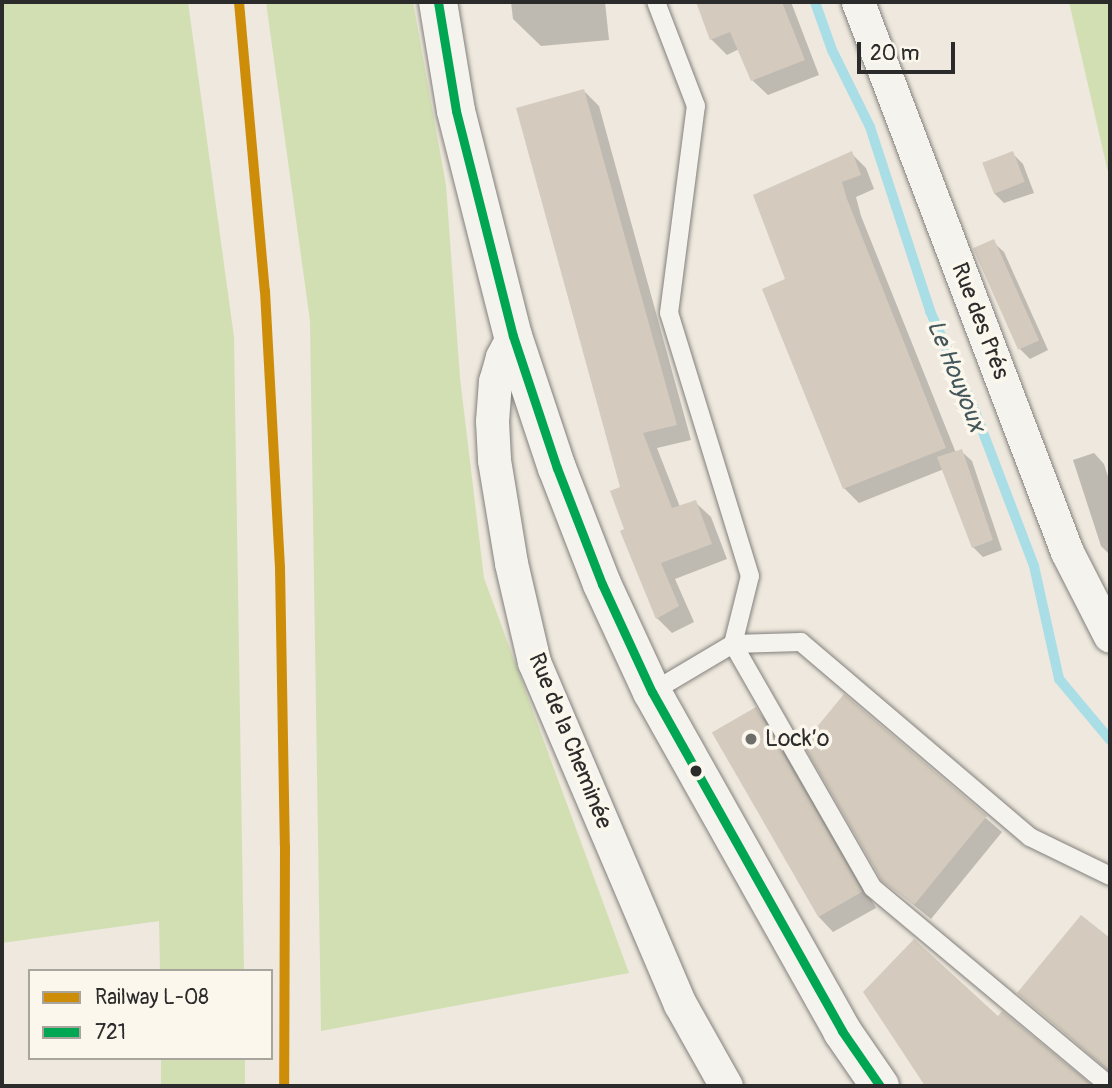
<!DOCTYPE html>
<html>
<head>
<meta charset="utf-8">
<style>
  body { margin:0 }
  #map { position:relative; width:1112px; height:1088px; overflow:hidden; background:#eee8de; font-family:Pangolin,sans-serif }
  div>[style] { position:absolute }
  [style*='--x'] { left:calc(var(--x)*1px); top:calc(var(--y)*1px); width:calc(var(--w)*1px); rotate:calc(var(--a)*1deg) }
  .green>* { inset:0; background:#d2dfb3; transform-origin:0 0 }
  .shadow>* { inset:0; background:#0003 }
  .stream>* { height:10px; margin:-5px; padding:0 5px; transform-origin:5px; border-radius:5px; background:#a9dee7 }
  .building>* { inset:0; background:#d4cbbe; transform-origin:0 0 }
  .roads { filter:drop-shadow(0 0 2px #83807c) drop-shadow(0 0 2px #83807c) }
  .service>* { height:18px; margin:-9px; padding:0 9px; transform-origin:9px; border-radius:9px; background:#f5f3ee }
  .minor>* { height:33px; margin:-16.5px; padding:0 16.5px; transform-origin:16.5px; border-radius:16.5px; background:#f5f3ee }
  .secondary>* { height:38px; margin:-19px; padding:0 19px; transform-origin:19px; border-radius:19px; background:#f5f3ee }
  .bus-1>* { height:9px; margin:-4.5px; padding:0 4.5px; transform-origin:4.5px; border-radius:4.5px; background:#00a651 }
  .rail-1>* { height:10px; margin:-5px; padding:0 5px; transform-origin:5px; border-radius:5px; background:#ce8d09 }
  .dots>* { width:19px; height:19px; translate:-50% -50%; box-sizing:border-box; border:4px solid #fbf7ec; border-radius:50% }
  span { translate:-50% -50%; white-space:nowrap; text-align:center; line-height:1.15; -webkit-text-stroke:7px #fbf7ec; paint-order:stroke }
  .street-label { font-size:23px; color:#2b2b2b }
  .poi-label { font-size:23px; color:#2b2b2b }
  .left { translate:0 -50%; text-align:left }
  .water-label { font-size:24px; color:#43575b; font-style:italic }
  .frame { position:absolute; inset:0; border:4px solid #2b2b2b; pointer-events:none }
  .legend { position:absolute; left:28px; top:969px; width:245px; height:91px; box-sizing:border-box; background:#fbf7ec; border:2px solid #a8a59f; margin:0; padding:9px 12px; list-style:none; font-size:21px; color:#2b2b2b }
  .legend li { display:flex; align-items:center; gap:14px; height:35px }
  .legend b { width:35px; border:2px solid #a8a59f }
  .scale { position:absolute; left:857px; top:42px; width:98px; height:32px; box-sizing:border-box; border:4px solid #2b2b2b; border-top:0; padding-left:9px; font-size:21px; line-height:24px; white-space:nowrap; color:#2b2b2b; -webkit-text-stroke:5px #fbf7ec; paint-order:stroke }
</style>
</head>
<body>
<div id="map">
  <div class="green">
    <div style="clip-path:polygon(2px 2px,188px 2px,234px 337px,244px 971px,160px 971px,159px 921px,2px 943px)"></div>
    <div style="clip-path:polygon(266px 2px,413px 2px,446px 185px,460px 378px,484px 578px,629px 973px,321px 1031px,310px 321px)"></div>
    <div style="clip-path:polygon(1069px 2px,1110px 2px,1110px 181px)"></div>
    <div style="left:161px;top:1058px;width:84px;height:28px"></div>
  </div>
  <div class="shadow">
    <div style="clip-path:polygon(511px 2px,605px 2px,609px 40px,541px 46px,513px 19px)"></div>
    <div style="clip-path:polygon(697px 2px,791px 2px,819px 75px,768px 95px,752px 80px,739px 49px,727px 55px,711px 39px)"></div>
    <div style="clip-path:polygon(584px 91px,599px 106px,691px 440px,657px 448px,680px 507px,695px 502px,711px 517px,727px 559px,675px 579px,694px 622px,672px 633px,657px 618px,626px 530px)"></div>
    <div style="clip-path:polygon(852px 154px,866px 168px,874px 189px,856px 197px,861px 216px,956px 453px,961px 451px,972px 461px,1002px 550px,983px 557px,973px 547px,944px 469px,859px 503px,844px 488px,787px 280px)"></div>
    <div style="clip-path:polygon(1013px 154px,1023px 164px,1034px 193px,1004px 203px,994px 193px)"></div>
    <div style="clip-path:polygon(993px 242px,1004px 252px,1048px 350px,1030px 359px,1020px 349px)"></div>
    <div style="clip-path:polygon(1094px 453px,1104px 464px,1110px 483px,1110px 555px,1101px 546px,1073px 460px)"></div>
    <div style="clip-path:polygon(844px 697px,1002px 832px,931px 919px,883px 880px)"></div>
    <div style="clip-path:polygon(756px 710px,771px 725px,876px 908px,833px 932px,818px 916px,714px 734px)"></div>
    <div style="clip-path:polygon(1082px 917px,1110px 941px,1110px 1072px,1019px 993px)"></div>
    <div style="clip-path:polygon(865px 992px,998px 1018px,1002px 1013px,1090px 1086px,927px 1086px)"></div>
  </div>
  <div class="stream">
    <div style="--x:815;--y:2;--w:51;--a:70.5"></div>
    <div style="--x:832;--y:50;--w:86;--a:63.7"></div>
    <div style="--x:870;--y:127;--w:194;--a:71.9"></div>
    <div style="--x:930;--y:311;--w:113;--a:65.9"></div>
    <div style="--x:976;--y:414;--w:163;--a:69.1"></div>
    <div style="--x:1034;--y:566;--w:116;--a:77.5"></div>
    <div style="--x:1059;--y:679;--w:80;--a:50.1"></div>
  </div>
  <div class="building">
    <div style="clip-path:polygon(696px 2px,782px 2px,805px 60px,751px 81px,730px 32px,710px 40px)"></div>
    <div style="clip-path:polygon(584px 89px,677px 425px,643px 433px,672px 508px,696px 500px,712px 544px,661px 563px,679px 606px,656px 619px,620px 531px,624px 529px,610px 491px,620px 487px,516px 108px)"></div>
    <div style="clip-path:polygon(852px 151px,861px 175px,842px 182px,847px 199px,946px 448px,843px 489px,762px 289px,785px 279px,753px 195px)"></div>
    <div style="left:1013px;top:151px;width:33px;height:33px;rotate:69deg"></div>
    <div style="left:994px;top:239px;width:111px;height:23px;rotate:66deg"></div>
    <div style="clip-path:polygon(962px 449px,993px 540px,972px 548px,937px 457px)"></div>
    <div style="clip-path:polygon(844px 694px,987px 816px,914px 905px,882px 881px,803px 744px)"></div>
    <div style="left:756px;top:707px;width:213px;height:51px;rotate:60deg"></div>
    <div style="clip-path:polygon(1081px 915px,1110px 938px,1110px 1071px,1017px 993px)"></div>
    <div style="clip-path:polygon(914px 939px,998px 1016px,1002px 1011px,1093px 1086px,925px 1086px,863px 992px)"></div>
  </div>
  <div class="roads">
    <div class="service">
      <div style="--x:652;--y:692;--w:94;--a:-30.7"></div>
      <div style="--x:733;--y:644;--w:70;--a:-76"></div>
      <div style="--x:750;--y:576;--w:275;--a:-107.1"></div>
      <div style="--x:669;--y:313;--w:209;--a:-82.6"></div>
      <div style="--x:696;--y:106;--w:111;--a:-111"></div>
      <div style="--x:1110;--y:876;--w:89;--a:-154"></div>
      <div style="--x:1030;--y:837;--w:301;--a:-139.6"></div>
      <div style="--x:801;--y:642;--w:68;--a:178.3"></div>
      <div style="--x:733;--y:644;--w:281;--a:60.2"></div>
      <div style="--x:873;--y:888;--w:309;--a:39.9"></div>
    </div>
    <div class="minor">
      <div style="--x:858;--y:2;--w:588;--a:69.19"></div>
      <div style="--x:1067;--y:552;--w:94;--a:62.9"></div>
      <div style="--x:513;--y:336;--w:24;--a:118"></div>
      <div style="--x:502;--y:357;--w:25;--a:106"></div>
      <div style="--x:495;--y:381;--w:40;--a:94.3"></div>
      <div style="--x:492;--y:421;--w:39;--a:87"></div>
      <div style="--x:494;--y:460;--w:104;--a:80.6"></div>
      <div style="--x:511;--y:563;--w:102;--a:76.9"></div>
      <div style="--x:534;--y:662;--w:372;--a:66.9"></div>
      <div style="--x:680;--y:1004;--w:94;--a:60.7"></div>
    </div>
    <div class="secondary">
      <div style="--x:438;--y:2;--w:110;--a:80.6"></div>
      <div style="--x:456;--y:111;--w:232;--a:75.8"></div>
      <div style="--x:513;--y:336;--w:139;--a:71.6"></div>
      <div style="--x:557;--y:468;--w:124;--a:68.8"></div>
      <div style="--x:602;--y:584;--w:119;--a:65.2"></div>
      <div style="--x:652;--y:692;--w:389;--a:60.7"></div>
      <div style="--x:842;--y:1031;--w:67;--a:55.4"></div>
    </div>
  </div>
  <div class="bus-1">
    <div style="--x:438;--y:2;--w:110;--a:80.6"></div>
    <div style="--x:456;--y:111;--w:232;--a:75.8"></div>
    <div style="--x:513;--y:336;--w:139;--a:71.6"></div>
    <div style="--x:557;--y:468;--w:124;--a:68.8"></div>
    <div style="--x:602;--y:584;--w:119;--a:65.2"></div>
    <div style="--x:652;--y:692;--w:389;--a:60.7"></div>
    <div style="--x:842;--y:1031;--w:67;--a:55.4"></div>
  </div>
  <div class="rail-1">
    <div style="--x:239;--y:2;--w:290;--a:84.9"></div>
    <div style="--x:265;--y:291;--w:277;--a:86.9"></div>
    <div style="--x:280;--y:568;--w:278;--a:89"></div>
    <div style="--x:285;--y:846;--w:240;--a:90.2"></div>
  </div>
  <div class="dots">
    <div style="left:751px;top:739px;background:#6f6d6a"></div>
    <div style="left:696px;top:771px;background:#2b2b2b"></div>
  </div>
  <div class="street-label">
    <span style="left:980px;top:321px;rotate:69deg">Rue des Prés</span>
    <span style="left:570px;top:741px;rotate:68deg">Rue de la Cheminée</span>
  </div>
  <div class="poi-label">
    <span class="left" style="left:765px;top:739px">Lock’o</span>
  </div>
  <div class="water-label">
    <span style="left:956px;top:376px;rotate:68deg">Le Houyoux</span>
  </div>
  <div class="frame"></div>
  <ul class="legend">
  <li><b style="height:9px;background:#ce8d09"></b>Railway L-08</li>
  <li><b style="height:9px;background:#00a651"></b>721</li>
  </ul>
  <div class="scale">20 m</div>
</div>
</body>
</html>
